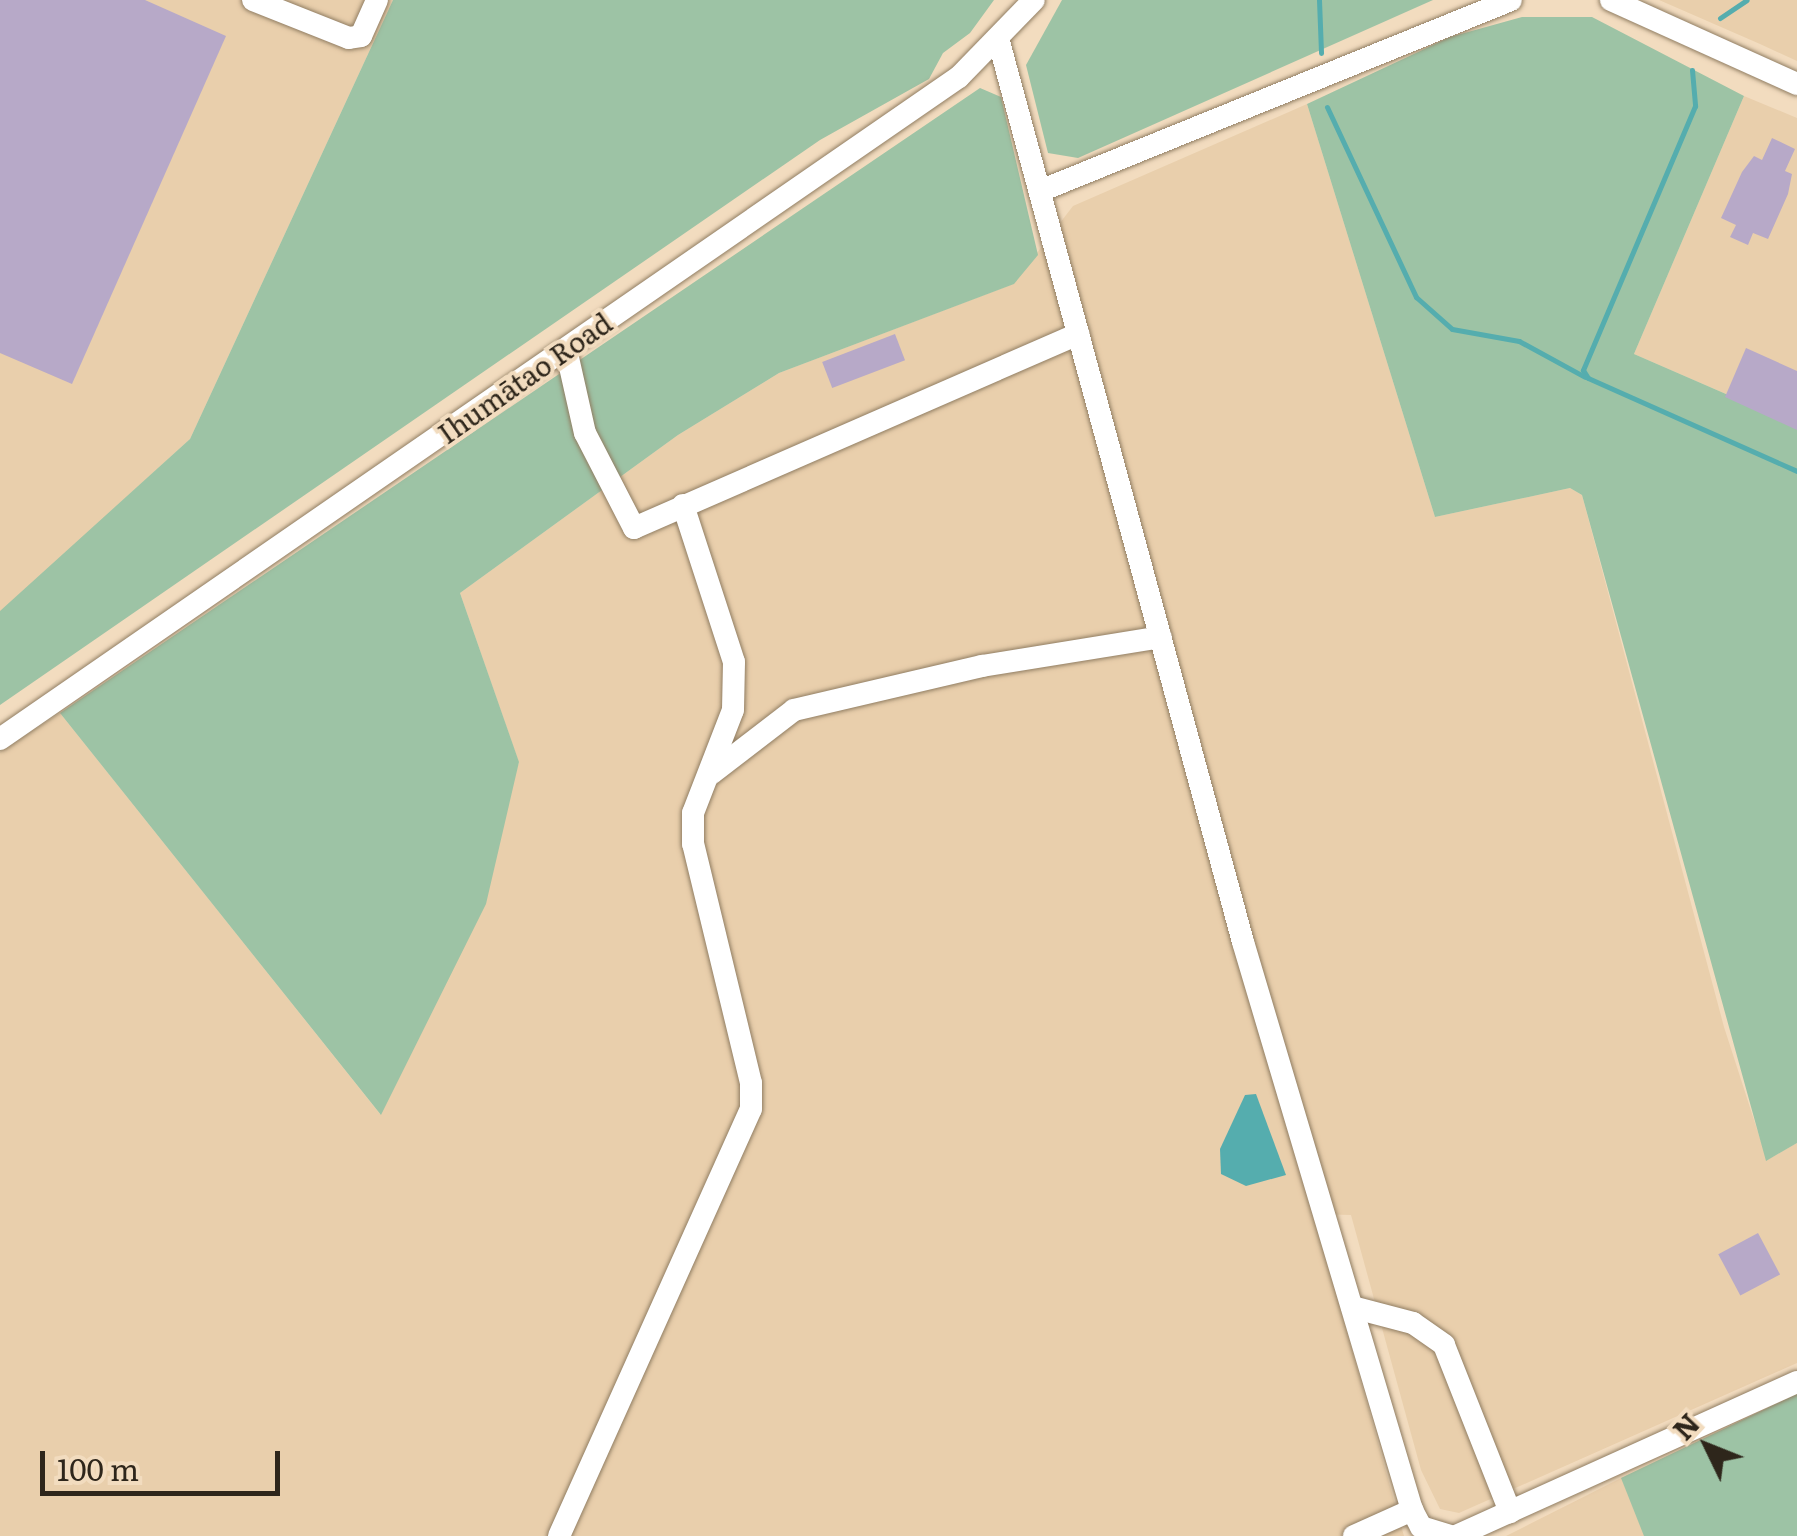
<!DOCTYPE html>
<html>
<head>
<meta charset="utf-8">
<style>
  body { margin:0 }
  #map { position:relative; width:1797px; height:1536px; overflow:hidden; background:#f2dcbf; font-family:Literata,serif }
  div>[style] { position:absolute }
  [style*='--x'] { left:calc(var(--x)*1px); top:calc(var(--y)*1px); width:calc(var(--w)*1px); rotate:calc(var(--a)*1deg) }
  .built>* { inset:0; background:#e9cfac }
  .green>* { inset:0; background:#9dc3a5 }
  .water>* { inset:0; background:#55adae }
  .stream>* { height:5px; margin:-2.5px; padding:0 2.5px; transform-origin:2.5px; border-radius:2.5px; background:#55adae }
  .building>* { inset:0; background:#b7a9c8; transform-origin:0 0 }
  .roads { filter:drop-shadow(0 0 2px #907d62) drop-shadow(0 0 2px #907d62) }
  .minor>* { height:22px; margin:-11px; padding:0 11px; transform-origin:11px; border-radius:11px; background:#fff }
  span { translate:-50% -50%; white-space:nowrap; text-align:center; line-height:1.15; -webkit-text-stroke:8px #f2dcbf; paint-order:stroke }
  .street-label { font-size:28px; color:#2e261b }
  .north { position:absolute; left:1657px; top:1396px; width:100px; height:100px; -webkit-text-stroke:8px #f2dcbf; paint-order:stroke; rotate:313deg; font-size:28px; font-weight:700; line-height:40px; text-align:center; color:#2e261b }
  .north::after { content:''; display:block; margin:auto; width:35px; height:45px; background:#2e261b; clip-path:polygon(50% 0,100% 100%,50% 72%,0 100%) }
  .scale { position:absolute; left:40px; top:1451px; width:240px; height:45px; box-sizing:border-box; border:5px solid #2e261b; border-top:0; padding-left:12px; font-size:30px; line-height:35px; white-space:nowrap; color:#2e261b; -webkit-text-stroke:8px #f2dcbf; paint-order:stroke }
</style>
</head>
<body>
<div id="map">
  <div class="built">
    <div style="clip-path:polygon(0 0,393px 0,190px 439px,0 613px)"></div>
    <div style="clip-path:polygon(1659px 0,1797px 0,1797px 61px,1760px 44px)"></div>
    <div style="clip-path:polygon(1744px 96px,1797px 118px,1797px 425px,1634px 354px)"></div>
    <div style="clip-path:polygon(1307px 104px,1435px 517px,1570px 488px,1582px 495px,1724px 1027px,1767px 1160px,1797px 1143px,1797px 1363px,1459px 1513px,1440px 1509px,1421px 1470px,1351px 1215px,1314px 1214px,1404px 1536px,0 1536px,0 752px,60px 713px,380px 1114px,519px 763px,460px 593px,678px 435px,779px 373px,1013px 284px,1073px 206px)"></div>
    <div style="clip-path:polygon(1797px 1394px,1797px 1536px,1506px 1536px,1621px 1478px)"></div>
  </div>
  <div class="green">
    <div style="clip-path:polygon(393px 0,994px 0,970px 33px,943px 53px,929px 79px,820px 140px,0 705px,0 611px,190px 439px)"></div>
    <div style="clip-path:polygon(1062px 0,1433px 0,1078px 158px,1048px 153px,1026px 65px)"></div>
    <div style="clip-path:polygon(1522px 17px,1592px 17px,1744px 96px,1634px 354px,1797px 425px,1797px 1143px,1766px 1161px,1582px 495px,1570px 488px,1435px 517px,1307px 104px,1450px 37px)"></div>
    <div style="clip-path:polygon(980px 88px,1001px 97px,1038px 255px,1014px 284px,779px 373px,678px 435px,460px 593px,519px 762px,486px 904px,381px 1115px,60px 713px)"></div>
    <div style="clip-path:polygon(1797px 1394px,1797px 1536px,1644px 1536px,1621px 1478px)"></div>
  </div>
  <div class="water">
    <div style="clip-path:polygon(1256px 1094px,1286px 1175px,1246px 1186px,1221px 1174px,1220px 1149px,1245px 1095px)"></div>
  </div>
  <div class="stream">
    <div style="--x:1319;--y:0;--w:53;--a:87.8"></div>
    <div style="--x:1720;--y:18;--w:32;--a:-34"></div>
    <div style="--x:1692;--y:70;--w:36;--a:85"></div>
    <div style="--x:1695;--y:106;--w:287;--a:113"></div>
    <div style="--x:1583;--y:370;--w:9;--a:58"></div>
    <div style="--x:1588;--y:378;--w:229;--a:24"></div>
    <div style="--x:1327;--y:107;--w:210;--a:64.9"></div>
    <div style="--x:1416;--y:297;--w:48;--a:41.6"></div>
    <div style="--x:1452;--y:329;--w:68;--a:10.2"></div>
    <div style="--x:1519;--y:341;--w:75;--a:28.6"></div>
  </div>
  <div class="building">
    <div style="clip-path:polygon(0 0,145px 0,226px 36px,72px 384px,0 353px)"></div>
    <div style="clip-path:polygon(1772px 138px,1795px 149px,1785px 171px,1792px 174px,1788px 194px,1768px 239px,1753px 233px,1748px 245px,1730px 237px,1736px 225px,1721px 218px,1742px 172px,1754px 156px,1762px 160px)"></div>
    <div style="left:895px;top:334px;width:28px;height:78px;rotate:69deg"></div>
    <div style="clip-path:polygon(1746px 348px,1797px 371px,1797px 430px,1725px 397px)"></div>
    <div style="left:1758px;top:1233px;width:47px;height:45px;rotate:62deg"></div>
  </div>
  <div class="roads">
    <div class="minor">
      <div style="--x:253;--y:0;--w:103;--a:21.6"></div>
      <div style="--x:349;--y:38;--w:12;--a:-9"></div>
      <div style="--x:361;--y:36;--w:39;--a:-66"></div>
      <div style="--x:1611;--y:0;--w:204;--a:24.3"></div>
      <div style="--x:999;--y:42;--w:932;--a:74.83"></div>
      <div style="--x:1243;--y:942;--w:593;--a:73.43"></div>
      <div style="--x:1412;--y:1510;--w:19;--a:62"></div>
      <div style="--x:1421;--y:1527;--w:31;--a:17"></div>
      <div style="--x:1040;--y:191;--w:508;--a:-22.07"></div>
      <div style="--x:566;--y:349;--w:86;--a:77.3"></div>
      <div style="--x:585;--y:433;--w:107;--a:62.7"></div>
      <div style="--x:634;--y:528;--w:485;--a:-23.6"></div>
      <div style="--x:0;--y:739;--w:1165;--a:-34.62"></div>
      <div style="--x:959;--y:77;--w:107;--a:-45.8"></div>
      <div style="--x:712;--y:773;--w:103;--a:-37.5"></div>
      <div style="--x:794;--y:710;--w:193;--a:-13.2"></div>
      <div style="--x:982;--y:666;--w:181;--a:-9.2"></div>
      <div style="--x:1352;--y:1307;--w:63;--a:14.7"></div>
      <div style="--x:1413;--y:1323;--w:38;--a:35"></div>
      <div style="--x:1444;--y:1345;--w:180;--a:68.4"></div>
      <div style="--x:559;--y:1536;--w:468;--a:-65.8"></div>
      <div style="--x:751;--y:1109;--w:26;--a:-90"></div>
      <div style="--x:751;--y:1083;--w:246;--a:-103.6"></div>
      <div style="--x:693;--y:844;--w:31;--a:-90"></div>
      <div style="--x:693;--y:813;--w:110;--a:-68.8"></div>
      <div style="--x:733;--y:710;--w:48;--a:-88.8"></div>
      <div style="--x:734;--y:662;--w:165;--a:-108"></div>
      <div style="--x:1354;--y:1536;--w:64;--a:-24.1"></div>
      <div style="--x:1456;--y:1536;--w:374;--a:-24.3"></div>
    </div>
  </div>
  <div class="street-label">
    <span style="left:524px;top:377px;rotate:-35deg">Ihumātao Road</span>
  </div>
  <div class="north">N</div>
  <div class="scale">100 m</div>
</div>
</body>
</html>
